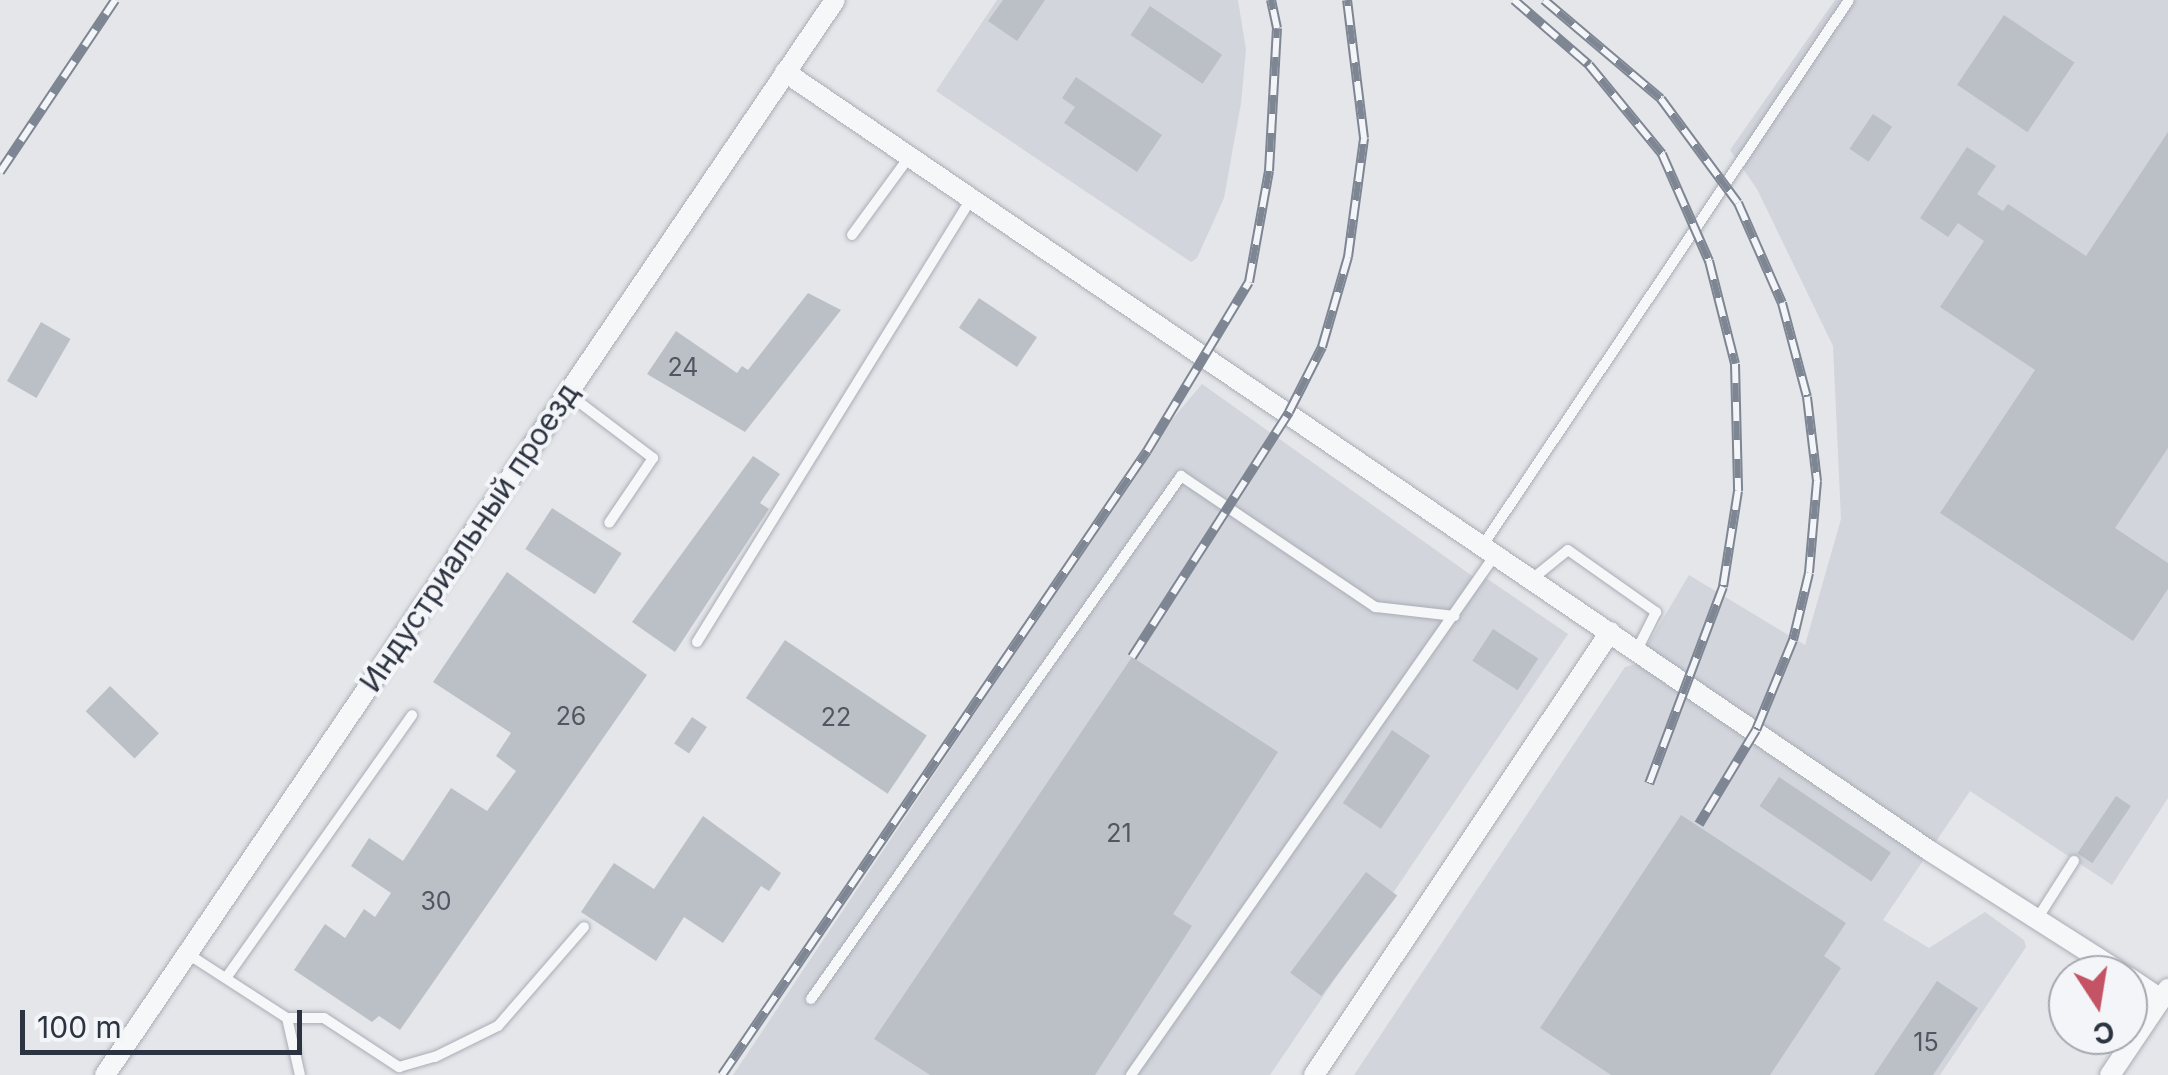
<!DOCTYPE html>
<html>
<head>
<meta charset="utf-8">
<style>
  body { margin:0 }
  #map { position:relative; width:2168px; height:1075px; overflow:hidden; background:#e4e6ea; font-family:Inter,sans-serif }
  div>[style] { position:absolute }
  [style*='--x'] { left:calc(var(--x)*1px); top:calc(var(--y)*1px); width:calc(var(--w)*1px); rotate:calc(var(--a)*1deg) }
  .built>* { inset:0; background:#d2d5dc }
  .building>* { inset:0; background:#bbc0c7; transform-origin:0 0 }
  .roads { filter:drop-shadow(0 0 2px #a9adb4) drop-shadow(0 0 2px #a9adb4) }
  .service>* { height:10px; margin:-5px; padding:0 5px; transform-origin:5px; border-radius:5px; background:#f6f7f9 }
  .minor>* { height:20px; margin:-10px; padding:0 10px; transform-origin:10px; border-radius:10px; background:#f6f7f9 }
  .rail>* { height:10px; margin-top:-5px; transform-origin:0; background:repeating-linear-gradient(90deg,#f3f5f8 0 19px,#7e8693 0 38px); box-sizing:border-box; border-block:2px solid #7e8693 }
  span { translate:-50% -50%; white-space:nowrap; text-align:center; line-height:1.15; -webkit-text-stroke:8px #f3f5f8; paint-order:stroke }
  .number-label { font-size:25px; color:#505762 }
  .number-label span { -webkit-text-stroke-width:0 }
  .street-label { font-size:30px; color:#2d3441 }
  .north { position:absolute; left:2048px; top:955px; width:100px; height:100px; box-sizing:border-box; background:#f3f5f8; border:2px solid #a4a8af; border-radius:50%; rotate:168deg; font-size:28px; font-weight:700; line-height:40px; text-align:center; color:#2d3441 }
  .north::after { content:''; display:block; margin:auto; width:35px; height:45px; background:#c45465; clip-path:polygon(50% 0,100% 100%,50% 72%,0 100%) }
  .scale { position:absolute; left:20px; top:1010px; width:282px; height:45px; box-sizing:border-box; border:5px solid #2d3441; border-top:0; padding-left:12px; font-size:30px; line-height:35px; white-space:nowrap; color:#2d3441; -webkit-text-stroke:8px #f3f5f8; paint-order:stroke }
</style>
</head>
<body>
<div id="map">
  <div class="built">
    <div style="clip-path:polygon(997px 0,1238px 0,1246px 50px,1241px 103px,1224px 198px,1197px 258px,1191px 262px,936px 91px)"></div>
    <div style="clip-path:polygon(1835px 0,2168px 0,2168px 798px,2112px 885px,1970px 791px,1883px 920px,1929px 948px,1985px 912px,2024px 940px,2026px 947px,1940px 1075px,1354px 1075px,1625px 667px,1636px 664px,1689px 575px,1805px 645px,1841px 519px,1833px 346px,1757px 189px,1730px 150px)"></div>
    <div style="clip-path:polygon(1202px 384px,1478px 580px,1486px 578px,1568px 634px,1270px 1075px,733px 1075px,1169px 423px)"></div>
  </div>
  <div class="building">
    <div style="clip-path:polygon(1003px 0,1045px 0,1017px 41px,988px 21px)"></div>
    <div style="left:1150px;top:6px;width:87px;height:35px;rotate:34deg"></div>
    <div style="left:2004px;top:15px;width:85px;height:84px;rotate:34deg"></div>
    <div style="clip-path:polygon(1076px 77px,1162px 135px,1137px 172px,1064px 123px,1075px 107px,1062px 98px)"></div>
    <div style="left:1873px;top:114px;width:23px;height:42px;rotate:34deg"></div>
    <div style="clip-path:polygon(2168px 132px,2168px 448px,2115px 528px,2168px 563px,2168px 589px,2133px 641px,1940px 513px,2035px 370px,1940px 307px,1984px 241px,1958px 223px,1948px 237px,1920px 218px,1967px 147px,1996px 166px,1977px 194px,2003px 211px,2008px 204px,2086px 256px)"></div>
    <div style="clip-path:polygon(808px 293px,841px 310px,745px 432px,647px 374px,676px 331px,737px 373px,742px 366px,748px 370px)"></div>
    <div style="left:979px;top:298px;width:70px;height:36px;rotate:34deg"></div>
    <div style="left:41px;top:322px;width:34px;height:68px;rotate:30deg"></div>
    <div style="clip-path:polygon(753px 456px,780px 474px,760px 503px,769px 509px,675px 652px,632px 622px)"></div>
    <div style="left:552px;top:508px;width:83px;height:49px;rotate:33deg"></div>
    <div style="clip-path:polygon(507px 572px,647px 675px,400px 1030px,379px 1016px,372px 1022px,294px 970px,325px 924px,345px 938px,364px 909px,375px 917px,391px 893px,351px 866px,369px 838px,403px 861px,451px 788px,487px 811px,516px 771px,496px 756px,511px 733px,433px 682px)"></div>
    <div style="left:1493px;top:629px;width:54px;height:38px;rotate:33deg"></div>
    <div style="left:785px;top:640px;width:171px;height:70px;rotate:34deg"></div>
    <div style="clip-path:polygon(1132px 657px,1278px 752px,1173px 914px,1192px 926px,1095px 1075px,930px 1075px,874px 1039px)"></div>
    <div style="left:110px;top:686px;width:68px;height:35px;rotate:44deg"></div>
    <div style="left:692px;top:717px;width:18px;height:32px;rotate:34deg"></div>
    <div style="left:1392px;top:730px;width:46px;height:88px;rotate:34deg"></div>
    <div style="left:1779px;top:777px;width:135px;height:35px;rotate:34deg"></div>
    <div style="left:2116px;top:796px;width:18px;height:69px;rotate:34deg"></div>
    <div style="clip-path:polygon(1681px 815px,1846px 923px,1824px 956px,1841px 968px,1770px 1075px,1611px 1075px,1540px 1028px)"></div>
    <div style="clip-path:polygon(703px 816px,781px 873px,769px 891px,761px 886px,723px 943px,684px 917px,656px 961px,581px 912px,614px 863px,654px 889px)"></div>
    <div style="left:1366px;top:872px;width:39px;height:126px;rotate:37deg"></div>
    <div style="clip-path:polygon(1937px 981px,1978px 1008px,1933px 1075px,1874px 1075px)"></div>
  </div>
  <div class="roads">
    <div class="service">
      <div style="--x:852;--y:235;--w:97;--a:-53.8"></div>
      <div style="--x:567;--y:393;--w:108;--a:37.1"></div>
      <div style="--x:653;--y:458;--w:78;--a:124.1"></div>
      <div style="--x:1483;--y:545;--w:656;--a:-56.12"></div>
      <div style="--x:1532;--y:579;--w:46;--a:-38.9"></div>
      <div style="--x:1568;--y:550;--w:108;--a:35.2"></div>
      <div style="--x:1656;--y:612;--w:42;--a:116.6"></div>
      <div style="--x:697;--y:642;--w:521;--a:-58.26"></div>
      <div style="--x:2037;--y:919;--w:69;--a:-57.5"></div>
      <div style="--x:188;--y:954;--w:118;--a:32.9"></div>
      <div style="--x:287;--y:1018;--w:58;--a:77.2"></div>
      <div style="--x:226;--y:978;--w:322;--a:-54.7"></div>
      <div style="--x:811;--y:999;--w:641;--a:-54.72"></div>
      <div style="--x:1181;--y:476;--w:234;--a:34"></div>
      <div style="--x:1375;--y:607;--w:80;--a:6.5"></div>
      <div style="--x:287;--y:1018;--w:37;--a:0"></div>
      <div style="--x:324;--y:1018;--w:90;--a:33.2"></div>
      <div style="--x:399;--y:1067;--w:37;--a:-16"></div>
      <div style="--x:435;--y:1057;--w:70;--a:-26.2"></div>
      <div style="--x:498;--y:1026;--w:131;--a:-49"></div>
      <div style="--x:1131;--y:1075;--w:635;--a:-55.01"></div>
    </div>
    <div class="minor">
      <div style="--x:785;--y:72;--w:1385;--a:34.23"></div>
      <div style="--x:1930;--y:851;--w:231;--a:32.5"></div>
      <div style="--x:2128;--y:977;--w:40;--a:34"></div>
      <div style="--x:105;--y:1075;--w:1299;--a:-55.82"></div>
      <div style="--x:1314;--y:1075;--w:533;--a:-56.25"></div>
      <div style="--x:2110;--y:1075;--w:104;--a:-56"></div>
    </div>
  </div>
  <div class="rail">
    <div style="--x:1514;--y:0;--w:99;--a:40.9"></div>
    <div style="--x:1589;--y:65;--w:115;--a:50.6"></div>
    <div style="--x:1662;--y:154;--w:117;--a:66.3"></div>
    <div style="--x:1709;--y:261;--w:106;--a:75.8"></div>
    <div style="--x:1735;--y:364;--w:127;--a:88.6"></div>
    <div style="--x:1738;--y:491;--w:97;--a:98.9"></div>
    <div style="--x:1723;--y:587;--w:210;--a:110.6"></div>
    <div style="--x:1544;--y:0;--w:153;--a:40.2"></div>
    <div style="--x:1661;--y:99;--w:129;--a:53.5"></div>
    <div style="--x:1738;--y:203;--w:109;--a:66.3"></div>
    <div style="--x:1782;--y:303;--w:97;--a:75.1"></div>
    <div style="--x:1807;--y:397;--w:85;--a:83.2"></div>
    <div style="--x:1817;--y:481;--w:92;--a:95"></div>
    <div style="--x:1809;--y:573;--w:69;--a:103.4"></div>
    <div style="--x:1793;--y:640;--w:97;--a:112.3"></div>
    <div style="--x:1756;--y:730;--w:110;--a:121.2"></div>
    <div style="--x:0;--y:172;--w:207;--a:-56.2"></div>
    <div style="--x:1132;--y:657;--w:291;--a:-57.3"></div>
    <div style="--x:1289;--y:412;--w:73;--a:-63.1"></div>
    <div style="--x:1322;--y:347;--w:94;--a:-73.9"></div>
    <div style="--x:1348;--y:257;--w:120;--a:-82.3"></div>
    <div style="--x:1364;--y:138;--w:139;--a:-97"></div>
    <div style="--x:722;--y:1075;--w:755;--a:-55.74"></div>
    <div style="--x:1147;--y:451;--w:197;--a:-58.9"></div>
    <div style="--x:1249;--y:282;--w:113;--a:-79.8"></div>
    <div style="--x:1269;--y:171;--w:143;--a:-86.8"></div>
    <div style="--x:1277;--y:28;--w:29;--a:-102"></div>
  </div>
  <div class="number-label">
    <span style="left:683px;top:367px">24</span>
    <span style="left:571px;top:716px">26</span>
    <span style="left:836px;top:717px">22</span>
    <span style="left:1119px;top:833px">21</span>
    <span style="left:436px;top:901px">30</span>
    <span style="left:1926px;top:1042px">15</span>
  </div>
  <div class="street-label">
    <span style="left:469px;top:537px;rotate:-56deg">Индустриальный проезд</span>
  </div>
  <div class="north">С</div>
  <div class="scale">100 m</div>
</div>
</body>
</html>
